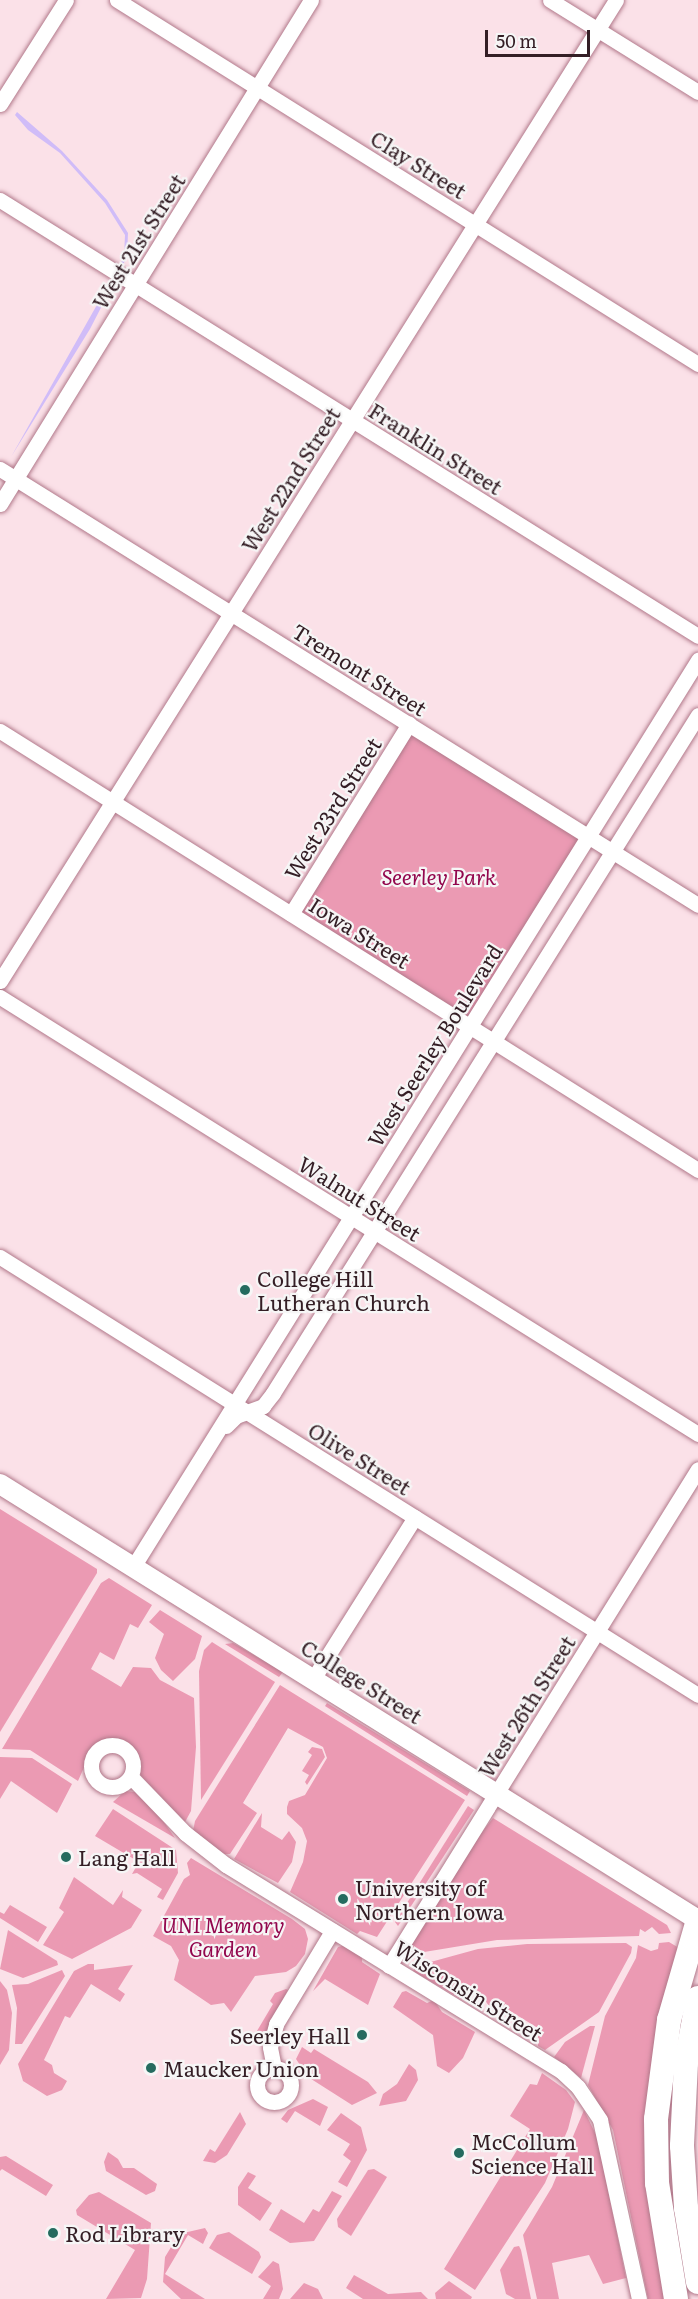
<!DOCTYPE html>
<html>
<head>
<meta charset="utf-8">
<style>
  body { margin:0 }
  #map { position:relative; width:698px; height:2299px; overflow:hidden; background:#fbe1e8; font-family:Literata,serif }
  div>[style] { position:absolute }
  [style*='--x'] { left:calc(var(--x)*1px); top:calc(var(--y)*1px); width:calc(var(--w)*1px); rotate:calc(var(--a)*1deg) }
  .green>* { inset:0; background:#eb9ab3; transform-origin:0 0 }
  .water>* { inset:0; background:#d0bcf8 }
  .roads { filter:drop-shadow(0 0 2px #b1788a) drop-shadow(0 0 2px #b1788a) }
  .minor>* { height:15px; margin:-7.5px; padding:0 7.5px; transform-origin:7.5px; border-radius:7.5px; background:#fff }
  .minor>.ring { margin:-7.5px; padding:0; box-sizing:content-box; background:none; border:15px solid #fff; border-radius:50% }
  .tertiary>* { height:20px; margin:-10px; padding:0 10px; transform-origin:10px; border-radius:10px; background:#fff }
  .primary>* { height:24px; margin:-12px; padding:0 12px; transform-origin:12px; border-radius:12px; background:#fff }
  .dots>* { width:16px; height:16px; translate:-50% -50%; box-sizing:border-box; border:3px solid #f6f6f6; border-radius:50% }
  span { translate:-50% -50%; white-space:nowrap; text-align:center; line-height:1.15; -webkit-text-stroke:4.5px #f6f6f6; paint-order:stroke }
  .street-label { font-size:21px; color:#341e25 }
  .park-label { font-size:21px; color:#92064d; font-style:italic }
  .poi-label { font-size:21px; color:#341e25 }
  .left { translate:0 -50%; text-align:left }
  .right { translate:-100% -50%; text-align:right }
  .scale { position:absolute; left:485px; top:30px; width:105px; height:27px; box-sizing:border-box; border:3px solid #341e25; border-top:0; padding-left:8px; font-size:18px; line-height:21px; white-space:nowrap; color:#341e25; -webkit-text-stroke:4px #f6f6f6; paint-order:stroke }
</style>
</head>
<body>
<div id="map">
  <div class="green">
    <div style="left:409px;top:724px;width:211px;height:224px;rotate:32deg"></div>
    <div style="clip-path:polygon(0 1509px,97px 1569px,97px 1573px,0 1732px)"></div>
    <div style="clip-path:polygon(109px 1578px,152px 1605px,138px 1628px,130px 1624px,114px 1660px,100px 1652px,91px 1669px,121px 1687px,133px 1667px,151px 1668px,160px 1680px,194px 1698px,196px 1747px,191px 1811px,185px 1822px,141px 1776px,137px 1755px,122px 1741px,106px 1740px,93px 1747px,78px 1781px,30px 1750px,2px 1749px,101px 1583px)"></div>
    <div style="clip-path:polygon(160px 1610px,202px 1636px,195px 1659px,173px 1681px,161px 1670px,155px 1658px,164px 1634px,149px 1622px)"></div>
    <div style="clip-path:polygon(212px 1642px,275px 1682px,201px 1800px,199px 1671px,204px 1650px)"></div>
    <div style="clip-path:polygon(233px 1643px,283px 1672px,279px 1677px,225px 1644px)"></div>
    <div style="clip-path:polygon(280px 1685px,465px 1800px,377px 1937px,360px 1931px,357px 1934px,290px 1892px,303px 1862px,307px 1841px,302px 1828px,287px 1814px,287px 1807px,289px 1801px,305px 1795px,327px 1758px,323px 1747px,288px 1728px,243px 1803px,257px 1813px,230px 1854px,224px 1854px,193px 1831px,195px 1821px)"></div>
    <div style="clip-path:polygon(327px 1703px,470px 1791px,467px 1796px,325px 1706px)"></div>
    <div style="clip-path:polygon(312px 1747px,322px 1749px,325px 1757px,307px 1785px,305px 1782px,309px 1775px,302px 1771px,312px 1755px,308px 1752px)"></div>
    <div style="clip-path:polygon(0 1757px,32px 1758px,72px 1784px,57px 1813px,11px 1781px,0 1799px)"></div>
    <div style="clip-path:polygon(125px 1791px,135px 1792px,154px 1808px,175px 1838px,113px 1802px)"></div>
    <div style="clip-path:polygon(468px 1806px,474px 1810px,398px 1926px,395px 1922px)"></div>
    <div style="clip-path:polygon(113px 1809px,176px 1850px,178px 1873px,163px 1900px,157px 1897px,162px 1889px,137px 1873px,132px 1874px,139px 1862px,95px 1836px)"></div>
    <div style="clip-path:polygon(262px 1813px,261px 1827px,282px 1840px,289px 1831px,296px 1842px,292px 1862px,278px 1883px,234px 1859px)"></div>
    <div style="clip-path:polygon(493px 1818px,667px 1925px,671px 1933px,659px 1934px,652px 1927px,645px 1932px,640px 1929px,639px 1936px,497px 1940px,412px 1954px,396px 1943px)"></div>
    <div style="clip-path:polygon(191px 1858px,292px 1919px,305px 1929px,308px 1939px,305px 1954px,296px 1966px,286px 1972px,255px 1976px,231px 2012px,224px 2003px,211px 2005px,174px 1980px,179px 1960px,171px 1946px,153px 1936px,184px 1879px,190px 1875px,187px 1863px)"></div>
    <div style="clip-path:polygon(74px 1877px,113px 1905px,123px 1890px,122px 1897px,142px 1910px,131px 1928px,72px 1959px,43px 1945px,64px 1912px,59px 1908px)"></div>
    <div style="clip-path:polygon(10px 1905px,47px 1927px,38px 1942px,0 1918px,0 1912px,4px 1914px)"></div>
    <div style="clip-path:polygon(8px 1930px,57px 1961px,58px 1965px,23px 1978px,0 1969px)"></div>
    <div style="clip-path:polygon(669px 1942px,679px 1948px,663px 2007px,668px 2299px,648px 2299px,613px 2130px,588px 2085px,605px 2016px,636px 1958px,638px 1945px,651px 1951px,658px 1949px,659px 1943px)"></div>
    <div style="clip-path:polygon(626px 1943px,632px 1947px,631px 1953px,599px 2012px,545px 2050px,538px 2046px,538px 2028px,495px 2002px,489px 2006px,480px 1993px,466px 1984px,459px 1998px,413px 1971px,416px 1966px,478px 1949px,527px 1944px)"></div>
    <div style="clip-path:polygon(346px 1945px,362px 1955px,362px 1962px,380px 1974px,368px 2005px,325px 1979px,313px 1991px,338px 1947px)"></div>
    <div style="clip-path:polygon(88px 1964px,94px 1964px,94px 1970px,133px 1965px,118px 1989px,125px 1994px,120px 2002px,91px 1984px,70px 2018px,65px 2016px,44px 2060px,52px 2065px,54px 2073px,67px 2081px,62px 2090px,47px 2096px,23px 2081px,18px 2064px,74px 1971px)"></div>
    <div style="clip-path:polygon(62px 1970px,65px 1976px,22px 2044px,15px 2044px,17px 2008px,12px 1985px,28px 1984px)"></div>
    <div style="clip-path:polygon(0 1981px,7px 1990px,12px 2013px,9px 2050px,0 2065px)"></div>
    <div style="clip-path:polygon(286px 1989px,288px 1990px,269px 2025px,265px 2042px,254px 2036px,273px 2004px,270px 2001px,275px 1993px)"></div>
    <div style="clip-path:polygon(406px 1991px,427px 2003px,434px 2000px,442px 2012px,475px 2032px,463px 2058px,449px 2073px,437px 2066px,433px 2035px,393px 2007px,402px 1992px)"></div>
    <div style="clip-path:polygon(590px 2026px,595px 2026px,581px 2078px,554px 2057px,565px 2042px)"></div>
    <div style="clip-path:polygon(302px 2047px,311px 2053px,314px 2049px,368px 2082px,377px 2093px,352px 2105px,308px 2077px,296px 2059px)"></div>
    <div style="clip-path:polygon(409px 2064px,416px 2070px,418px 2080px,406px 2101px,379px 2106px,383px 2094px,397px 2084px)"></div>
    <div style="clip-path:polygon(542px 2073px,566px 2090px,575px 2102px,568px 2129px,545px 2183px,475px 2290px,444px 2269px,530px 2129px,510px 2116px,530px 2084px,537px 2085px)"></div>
    <div style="clip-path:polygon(313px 2099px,328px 2107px,320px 2126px,295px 2111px,287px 2123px,281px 2119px,288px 2110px)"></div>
    <div style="clip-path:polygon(584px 2110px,597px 2137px,626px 2278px,603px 2284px,589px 2255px,552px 2263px,559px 2299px,537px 2299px,523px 2235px,552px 2187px)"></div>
    <div style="clip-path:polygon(240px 2112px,246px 2124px,227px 2155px,215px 2163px,203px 2161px,210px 2149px,215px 2152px)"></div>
    <div style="clip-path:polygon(341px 2113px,361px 2127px,367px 2150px,347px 2187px,338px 2182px,351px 2161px,343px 2155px,350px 2144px,327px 2130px)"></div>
    <div style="clip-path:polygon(108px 2152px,118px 2159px,123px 2168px,134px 2168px,157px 2184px,155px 2191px,146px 2195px,106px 2171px,104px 2162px)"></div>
    <div style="clip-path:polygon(6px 2156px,53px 2185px,46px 2196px,2px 2169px,0 2171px,0 2157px)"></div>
    <div style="clip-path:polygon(374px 2169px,387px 2177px,351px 2236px,338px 2227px,337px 2219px,368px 2170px)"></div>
    <div style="clip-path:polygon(248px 2172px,256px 2176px,248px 2188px,272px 2203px,260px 2221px,238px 2205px,238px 2187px)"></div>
    <div style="clip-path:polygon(332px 2191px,342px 2196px,314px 2241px,290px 2243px,269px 2230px,281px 2209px,304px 2223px,313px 2209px,319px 2212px)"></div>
    <div style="clip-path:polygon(99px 2192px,151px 2223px,147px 2279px,141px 2298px,106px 2299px,135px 2250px,77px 2215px,76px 2210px,89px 2195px)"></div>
    <div style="clip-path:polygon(205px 2228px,208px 2233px,203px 2244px,188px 2235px,165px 2274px,205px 2299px,181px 2299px,163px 2282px,165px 2257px,179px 2234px)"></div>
    <div style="clip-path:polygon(229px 2232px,259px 2252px,261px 2257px,252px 2274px,209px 2248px,217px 2235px)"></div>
    <div style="clip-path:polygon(519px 2246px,521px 2250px,531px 2299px,515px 2299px,506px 2294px,500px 2270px,514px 2247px)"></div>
    <div style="clip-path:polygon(273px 2261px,279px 2264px,283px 2289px,279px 2299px,263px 2299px,271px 2286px,258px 2277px)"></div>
    <div style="clip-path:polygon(354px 2275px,388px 2294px,421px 2292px,428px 2299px,363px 2299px,346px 2288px)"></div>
    <div style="clip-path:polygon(449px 2281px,472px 2297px,471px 2299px,436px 2299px,435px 2293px)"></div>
    <div style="clip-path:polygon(304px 2283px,318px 2289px,323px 2299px,290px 2299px)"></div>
  </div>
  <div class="water">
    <div style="clip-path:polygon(17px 112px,62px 151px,107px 200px,128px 233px,127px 257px,90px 329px,11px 457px,124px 257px,125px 235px,105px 203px,60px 153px,28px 130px,15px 115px)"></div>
  </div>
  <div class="roads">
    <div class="minor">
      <div style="--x:117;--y:0;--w:686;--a:32.07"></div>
      <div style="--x:550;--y:0;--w:174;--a:31.9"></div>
      <div style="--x:0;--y:104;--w:123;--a:-57.6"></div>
      <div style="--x:0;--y:200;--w:823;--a:31.99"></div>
      <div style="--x:0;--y:469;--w:823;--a:31.99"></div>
      <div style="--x:0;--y:504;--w:592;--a:-58.32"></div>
      <div style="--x:0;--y:731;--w:825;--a:32.17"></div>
      <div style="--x:291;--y:914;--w:224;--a:-58.2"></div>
      <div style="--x:0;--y:981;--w:1158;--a:-57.87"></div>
      <div style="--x:0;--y:997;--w:824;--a:32.05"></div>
      <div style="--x:0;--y:1257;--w:824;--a:32.11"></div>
      <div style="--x:226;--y:1426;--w:14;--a:-45"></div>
      <div style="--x:236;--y:1416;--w:29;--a:-20"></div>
      <div style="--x:263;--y:1406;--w:16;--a:-52"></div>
      <div style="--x:273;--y:1393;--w:800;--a:-57.92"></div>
      <div style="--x:133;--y:1567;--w:1069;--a:-58.08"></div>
      <div style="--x:313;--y:1679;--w:191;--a:-57.8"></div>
      <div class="ring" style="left:91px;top:1745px;width:27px;height:27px"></div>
      <div style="--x:131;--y:1777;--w:78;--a:46"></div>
      <div style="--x:185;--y:1833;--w:52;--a:38"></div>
      <div style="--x:226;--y:1865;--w:393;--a:31.6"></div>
      <div style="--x:561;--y:2071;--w:23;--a:43"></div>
      <div style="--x:578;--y:2087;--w:40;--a:56"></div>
      <div style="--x:600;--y:2120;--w:183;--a:77.7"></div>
      <div style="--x:389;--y:1966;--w:585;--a:-58.13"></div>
      <div style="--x:274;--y:2068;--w:21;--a:-101"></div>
      <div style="--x:270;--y:2047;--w:24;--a:-75"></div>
      <div style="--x:276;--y:2024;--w:109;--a:-58.9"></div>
      <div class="ring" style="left:257px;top:2068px;width:19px;height:19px"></div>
    </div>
    <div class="tertiary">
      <div style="--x:0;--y:1484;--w:823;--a:31.99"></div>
    </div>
    <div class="primary">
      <div style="--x:698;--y:1998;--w:66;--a:100.5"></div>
      <div style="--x:686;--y:2063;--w:83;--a:92.8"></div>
      <div style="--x:682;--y:2146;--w:62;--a:86.3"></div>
      <div style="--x:686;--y:2208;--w:75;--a:80.8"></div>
      <div style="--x:676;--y:2299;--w:118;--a:-99.3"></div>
      <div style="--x:657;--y:2183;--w:64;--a:-90.9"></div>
      <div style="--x:656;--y:2119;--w:100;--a:-82.5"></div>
      <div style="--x:669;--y:2020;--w:104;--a:-73.8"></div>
    </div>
  </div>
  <div class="dots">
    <div style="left:245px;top:1290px;background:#256b5f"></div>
    <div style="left:66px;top:1857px;background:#256b5f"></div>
    <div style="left:343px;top:1899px;background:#256b5f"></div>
    <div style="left:362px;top:2035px;background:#256b5f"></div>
    <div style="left:151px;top:2068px;background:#256b5f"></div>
    <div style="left:459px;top:2153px;background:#256b5f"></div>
    <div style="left:53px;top:2233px;background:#256b5f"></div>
  </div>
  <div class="street-label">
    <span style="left:419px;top:164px;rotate:32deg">Clay Street</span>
    <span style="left:138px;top:241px;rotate:-58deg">West 21st Street</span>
    <span style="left:436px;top:448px;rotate:32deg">Franklin Street</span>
    <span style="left:290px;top:479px;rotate:-58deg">West 22nd Street</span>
    <span style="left:360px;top:669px;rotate:32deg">Tremont Street</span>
    <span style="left:332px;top:808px;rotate:-58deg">West 23rd Street</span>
    <span style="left:360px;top:932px;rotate:32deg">Iowa Street</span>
    <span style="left:434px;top:1045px;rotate:-58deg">West Seerley Boulevard</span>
    <span style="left:360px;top:1198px;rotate:32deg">Walnut Street</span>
    <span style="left:360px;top:1458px;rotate:32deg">Olive Street</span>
    <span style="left:362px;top:1681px;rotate:32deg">College Street</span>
    <span style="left:526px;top:1706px;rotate:-58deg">West 26th Street</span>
    <span style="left:469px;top:1990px;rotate:32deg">Wisconsin Street</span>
  </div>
  <div class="park-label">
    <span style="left:439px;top:876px">Seerley Park</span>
    <span style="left:223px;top:1936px">UNI Memory<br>Garden</span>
  </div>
  <div class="poi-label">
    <span class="left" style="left:257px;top:1290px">College Hill<br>Lutheran Church</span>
    <span class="left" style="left:78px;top:1857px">Lang Hall</span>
    <span class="left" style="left:355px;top:1899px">University of<br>Northern Iowa</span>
    <span class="right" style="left:350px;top:2035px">Seerley Hall</span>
    <span class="left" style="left:163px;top:2068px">Maucker Union</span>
    <span class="left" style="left:471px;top:2153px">McCollum<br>Science Hall</span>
    <span class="left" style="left:65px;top:2233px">Rod Library</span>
  </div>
  <div class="scale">50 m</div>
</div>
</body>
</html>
